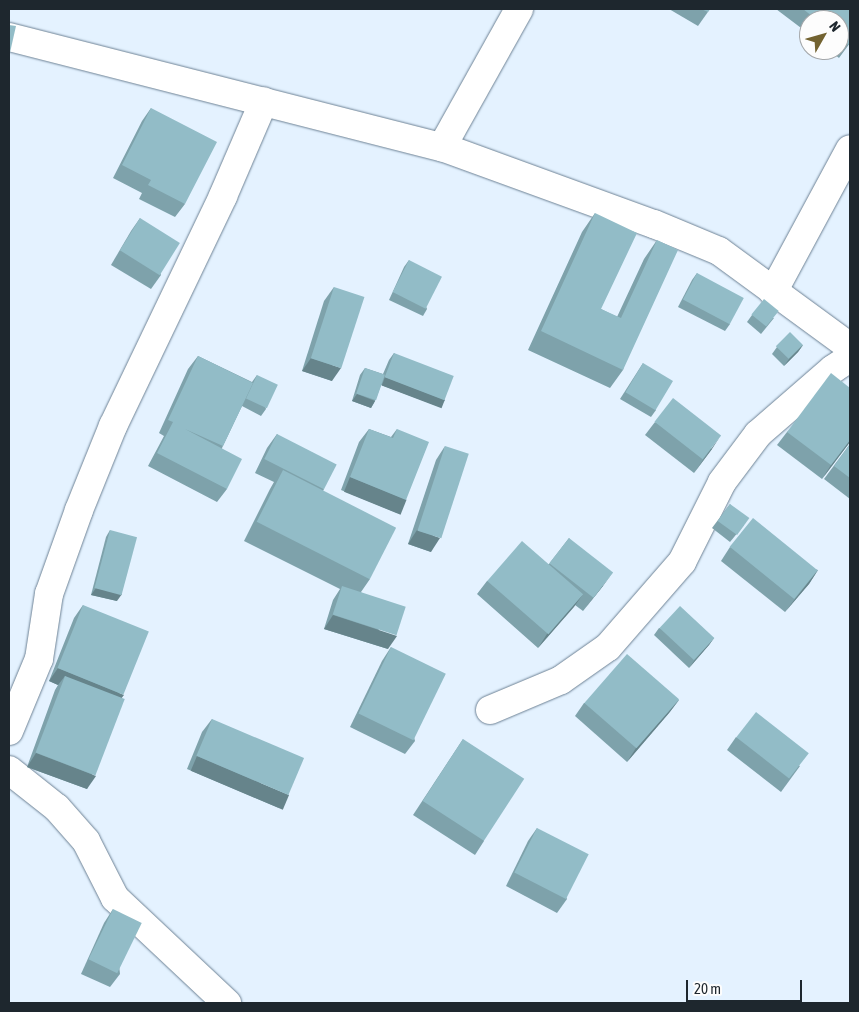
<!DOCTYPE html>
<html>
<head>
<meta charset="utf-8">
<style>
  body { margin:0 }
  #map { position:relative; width:859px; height:1012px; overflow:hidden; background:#e4f2ff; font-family:"Asap Condensed",sans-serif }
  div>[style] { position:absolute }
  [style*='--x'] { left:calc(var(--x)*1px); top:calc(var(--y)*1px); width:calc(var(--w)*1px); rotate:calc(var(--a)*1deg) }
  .roads { filter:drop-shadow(0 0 1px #6d8295) drop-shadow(0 0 1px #6d8295) }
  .minor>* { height:28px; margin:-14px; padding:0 14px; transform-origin:14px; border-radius:14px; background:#fff }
  .wall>* { inset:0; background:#7ea2ab }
  .shaded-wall>* { inset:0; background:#66848b; transform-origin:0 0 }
  .building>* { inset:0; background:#92bcc7; transform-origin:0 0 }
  span { translate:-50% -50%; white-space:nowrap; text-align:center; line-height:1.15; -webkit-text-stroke:4px #fdfdfd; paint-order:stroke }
  .frame { position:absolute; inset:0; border:10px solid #1e272e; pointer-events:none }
  .north { position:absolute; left:799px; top:10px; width:50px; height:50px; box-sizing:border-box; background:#fdfdfd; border:1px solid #a4a7aa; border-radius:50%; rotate:52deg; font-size:14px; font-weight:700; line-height:20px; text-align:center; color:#1e272e }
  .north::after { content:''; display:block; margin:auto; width:18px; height:22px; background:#736331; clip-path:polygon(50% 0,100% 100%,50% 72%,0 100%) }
  .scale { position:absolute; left:686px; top:980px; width:116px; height:22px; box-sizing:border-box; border:2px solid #1e272e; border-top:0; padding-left:6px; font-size:15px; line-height:18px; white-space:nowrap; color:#1e272e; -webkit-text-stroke:4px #fdfdfd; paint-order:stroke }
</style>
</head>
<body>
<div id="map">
  <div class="roads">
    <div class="minor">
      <div style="--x:9;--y:37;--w:447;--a:14.3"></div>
      <div style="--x:442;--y:147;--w:226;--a:20"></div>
      <div style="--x:654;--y:224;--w:70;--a:22.6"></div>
      <div style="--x:719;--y:251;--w:162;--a:36.2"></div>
      <div style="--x:442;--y:147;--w:158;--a:-60.8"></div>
      <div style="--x:773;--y:292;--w:162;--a:-61.7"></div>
      <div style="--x:490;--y:710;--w:77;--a:-22.9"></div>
      <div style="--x:561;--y:680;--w:57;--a:-35.1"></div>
      <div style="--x:608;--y:647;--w:113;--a:-49"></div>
      <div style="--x:682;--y:562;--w:89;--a:-63.4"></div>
      <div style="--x:722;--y:482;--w:60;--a:-53.1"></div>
      <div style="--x:758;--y:434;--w:99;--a:-40.9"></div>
      <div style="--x:833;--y:369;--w:20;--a:-33"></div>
      <div style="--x:9;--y:731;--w:78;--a:-67.4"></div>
      <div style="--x:39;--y:659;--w:66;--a:-81.3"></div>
      <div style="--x:49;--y:594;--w:89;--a:-70.3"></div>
      <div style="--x:79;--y:510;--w:91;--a:-68"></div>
      <div style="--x:113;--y:426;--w:255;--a:-64.4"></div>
      <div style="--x:223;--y:196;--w:103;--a:-66.7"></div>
      <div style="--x:9;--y:770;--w:61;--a:38.4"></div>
      <div style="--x:57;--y:808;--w:44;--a:48.7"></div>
      <div style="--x:86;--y:841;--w:64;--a:63"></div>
      <div style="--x:115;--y:898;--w:154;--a:43.2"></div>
    </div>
  </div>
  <div class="wall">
    <div style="clip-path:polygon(669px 9px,710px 9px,698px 26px)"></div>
    <div style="clip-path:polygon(776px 9px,850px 9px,850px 43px,839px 58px,829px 50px,839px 50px,839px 20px,809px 20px,809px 34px)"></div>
    <div style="clip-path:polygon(151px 108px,185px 204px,175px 217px,139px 199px,142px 193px,113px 178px,142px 121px)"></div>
    <div style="clip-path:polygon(595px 213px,601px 309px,617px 317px,644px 259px,657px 240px,623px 370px,610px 388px,528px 350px,582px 232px)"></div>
    <div style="clip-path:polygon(140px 218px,161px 275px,151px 289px,111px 265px,131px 231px)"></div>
    <div style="clip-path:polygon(409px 260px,427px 309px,423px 316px,389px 300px,404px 267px)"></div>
    <div style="clip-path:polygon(697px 273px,730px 324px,725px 331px,678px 307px,692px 280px)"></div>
    <div style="clip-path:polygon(334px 287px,332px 381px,302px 371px,324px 301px)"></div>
    <div style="clip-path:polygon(752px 315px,774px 318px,761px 334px,747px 322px)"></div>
    <div style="clip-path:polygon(803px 345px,798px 352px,784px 366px,772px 354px,777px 347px)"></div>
    <div style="clip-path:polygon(394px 353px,445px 400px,440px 407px,381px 385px,375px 401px,371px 408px,352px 401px,360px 375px,365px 368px,383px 374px,389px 360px)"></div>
    <div style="clip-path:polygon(198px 356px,252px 382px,257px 375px,266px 409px,261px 416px,242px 406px,222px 448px,227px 489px,217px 502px,148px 466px,164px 436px,159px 433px,188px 369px)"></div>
    <div style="clip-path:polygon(643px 363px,656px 410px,651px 417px,620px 399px)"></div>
    <div style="clip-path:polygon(850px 388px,850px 442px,822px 479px,777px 445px,787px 432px)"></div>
    <div style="clip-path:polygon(655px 422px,712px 449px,694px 473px,645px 435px)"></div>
    <div style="clip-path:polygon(369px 429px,391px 437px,397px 429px,406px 500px,397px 513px,341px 490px,359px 442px)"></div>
    <div style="clip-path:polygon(277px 434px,324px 489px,323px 491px,370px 579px,361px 592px,388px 649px,324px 629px,333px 600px,340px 589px,244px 541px,270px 489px,274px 482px,255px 473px,267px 448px)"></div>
    <div style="clip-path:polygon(850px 444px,850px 499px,824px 479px)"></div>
    <div style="clip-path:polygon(445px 446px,431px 552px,408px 544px,436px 460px)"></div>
    <div style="clip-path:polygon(730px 504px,744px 525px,730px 542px,712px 528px)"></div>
    <div style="clip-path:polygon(110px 530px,117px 601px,91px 595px,106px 537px)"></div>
    <div style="clip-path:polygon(569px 538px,603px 586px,583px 611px,575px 605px,538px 648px,477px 594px,487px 581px,549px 564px)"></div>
    <div style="clip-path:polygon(730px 547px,818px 570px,809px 584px,785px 612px,721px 561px)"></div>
    <div style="clip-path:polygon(83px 605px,121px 698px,87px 789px,27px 767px,55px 690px,58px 685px,49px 681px,74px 618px)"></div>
    <div style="clip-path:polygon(659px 628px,714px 638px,709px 645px,689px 668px,654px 635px)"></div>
    <div style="clip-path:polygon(391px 647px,415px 741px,405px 754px,350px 727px,382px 661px)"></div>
    <div style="clip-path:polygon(679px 700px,669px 713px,627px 762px,575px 716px,584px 703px)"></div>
    <div style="clip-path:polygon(212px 719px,279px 808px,187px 769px,202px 732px)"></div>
    <div style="clip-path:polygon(736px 737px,800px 766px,781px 792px,727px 750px)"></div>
    <div style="clip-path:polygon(463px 739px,484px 841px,475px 855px,413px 815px)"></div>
    <div style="clip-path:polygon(537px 828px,567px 899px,557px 913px,506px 886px,528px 841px)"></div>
    <div style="clip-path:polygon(113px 909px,120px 974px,110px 987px,81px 974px,104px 923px)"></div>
  </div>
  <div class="shaded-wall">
    <div style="clip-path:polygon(803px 345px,798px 352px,784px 366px,789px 359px)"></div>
    <div style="clip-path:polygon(311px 358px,341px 368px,332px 381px,302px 371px)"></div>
    <div style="left:385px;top:377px;width:64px;height:9px;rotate:21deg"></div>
    <div style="clip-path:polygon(357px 394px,375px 401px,371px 408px,352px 401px)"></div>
    <div style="clip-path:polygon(721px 435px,712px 449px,694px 473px,703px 460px)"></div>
    <div style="clip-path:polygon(850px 440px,850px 442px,822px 479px,831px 465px)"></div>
    <div style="left:350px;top:477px;width:61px;height:16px;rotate:22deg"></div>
    <div style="clip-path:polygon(417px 530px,440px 538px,431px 552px,408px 544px)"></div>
    <div style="clip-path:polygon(818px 570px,809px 584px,785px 612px,795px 599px)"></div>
    <div style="clip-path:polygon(613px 572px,603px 586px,583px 611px)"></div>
    <div style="clip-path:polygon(96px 588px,122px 594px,117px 601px,91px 595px)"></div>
    <div style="clip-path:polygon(583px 594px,574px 607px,538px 648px,547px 634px)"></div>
    <div style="clip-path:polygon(333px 615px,397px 636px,388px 649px,324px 629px)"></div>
    <div style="clip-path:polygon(714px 638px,709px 645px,689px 668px,694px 661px)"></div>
    <div style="clip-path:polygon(58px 668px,124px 695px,114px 708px,65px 676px,58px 685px,49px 681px)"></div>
    <div style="clip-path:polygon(679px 700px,669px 713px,627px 762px,636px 748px)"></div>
    <div style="clip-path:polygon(36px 753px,96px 776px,87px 789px,27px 767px)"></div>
    <div style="left:197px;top:756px;width:100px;height:16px;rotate:23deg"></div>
  </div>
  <div class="building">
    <div style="clip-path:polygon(701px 9px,710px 9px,708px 12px)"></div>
    <div style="clip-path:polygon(803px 9px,850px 9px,850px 42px,848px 45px,839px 37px,839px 20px,817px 20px)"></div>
    <div style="clip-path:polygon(9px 25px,16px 26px,9px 57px)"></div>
    <div style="clip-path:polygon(151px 108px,217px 142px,185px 204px,148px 185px,151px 180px,122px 165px)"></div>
    <div style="clip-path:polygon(595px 213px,637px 233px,601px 309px,621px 318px,657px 240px,678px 250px,623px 370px,541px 331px)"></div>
    <div style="left:140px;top:218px;width:47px;height:38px;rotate:32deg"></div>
    <div style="left:409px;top:260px;width:37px;height:36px;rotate:27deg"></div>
    <div style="left:697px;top:273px;width:53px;height:30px;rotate:28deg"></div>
    <div style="left:334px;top:287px;width:32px;height:75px;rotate:18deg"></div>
    <div style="left:764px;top:299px;width:19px;height:20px;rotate:39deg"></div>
    <div style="left:790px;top:332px;width:18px;height:20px;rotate:45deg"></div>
    <div style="left:394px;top:353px;width:64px;height:26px;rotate:21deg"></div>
    <div style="clip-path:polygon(198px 356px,253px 383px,223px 446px,185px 429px,242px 459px,227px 489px,157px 453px,173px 422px,168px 420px)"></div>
    <div style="left:643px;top:363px;width:35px;height:34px;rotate:31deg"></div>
    <div style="left:365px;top:368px;width:21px;height:27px;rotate:19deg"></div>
    <div style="clip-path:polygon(831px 373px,850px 388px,850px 440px,831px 465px,787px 432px)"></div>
    <div style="left:257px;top:375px;width:23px;height:26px;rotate:25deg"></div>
    <div style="left:673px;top:398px;width:61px;height:30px;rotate:38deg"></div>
    <div style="clip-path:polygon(369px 429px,393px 438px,397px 429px,429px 442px,406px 500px,350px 477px)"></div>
    <div style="left:277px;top:434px;width:67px;height:28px;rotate:27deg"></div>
    <div style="clip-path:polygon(850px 444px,850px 478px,834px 466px)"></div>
    <div style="left:445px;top:446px;width:25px;height:89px;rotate:18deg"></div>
    <div style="left:283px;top:470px;width:127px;height:58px;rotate:27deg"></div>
    <div style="left:730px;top:504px;width:24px;height:21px;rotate:36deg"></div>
    <div style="left:753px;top:518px;width:83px;height:37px;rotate:39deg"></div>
    <div style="left:110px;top:530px;width:28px;height:60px;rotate:15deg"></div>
    <div style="left:569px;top:538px;width:56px;height:32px;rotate:38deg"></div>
    <div style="left:522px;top:541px;width:81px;height:53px;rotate:41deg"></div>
    <div style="left:342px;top:586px;width:67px;height:30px;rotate:18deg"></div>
    <div style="left:83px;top:605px;width:71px;height:68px;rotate:22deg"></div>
    <div style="left:680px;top:606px;width:47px;height:30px;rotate:43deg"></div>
    <div style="left:391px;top:647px;width:61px;height:74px;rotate:26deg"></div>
    <div style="left:627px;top:654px;width:69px;height:65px;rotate:41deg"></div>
    <div style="left:65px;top:676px;width:64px;height:82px;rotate:21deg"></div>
    <div style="left:756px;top:712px;width:67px;height:32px;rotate:38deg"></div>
    <div style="left:212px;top:719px;width:100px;height:40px;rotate:23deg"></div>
    <div style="left:463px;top:739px;width:73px;height:74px;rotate:33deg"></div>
    <div style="left:537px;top:828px;width:58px;height:50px;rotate:27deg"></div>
    <div style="left:113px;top:909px;width:32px;height:56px;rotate:26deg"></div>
  </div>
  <div class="frame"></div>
  <div class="north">N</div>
  <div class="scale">20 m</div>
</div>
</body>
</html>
